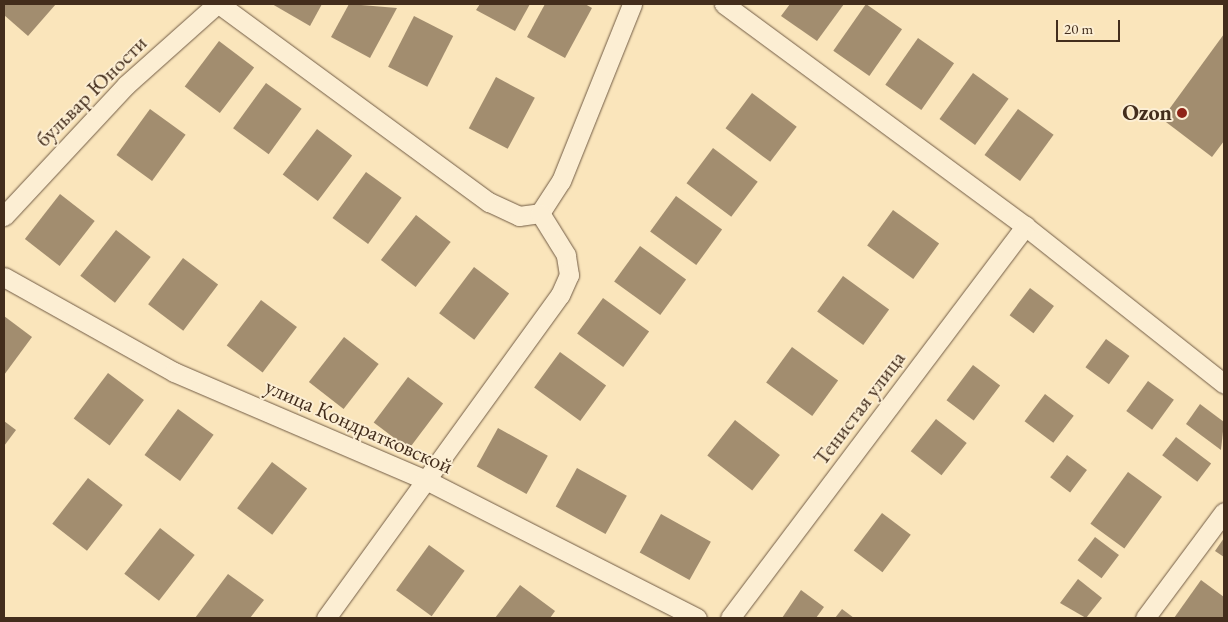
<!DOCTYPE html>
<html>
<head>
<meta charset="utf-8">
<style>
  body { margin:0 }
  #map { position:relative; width:1228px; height:622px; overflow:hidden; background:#fae5bb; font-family:"EB Garamond",serif }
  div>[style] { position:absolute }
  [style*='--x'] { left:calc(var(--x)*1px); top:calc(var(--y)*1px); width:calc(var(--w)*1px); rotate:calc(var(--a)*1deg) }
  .building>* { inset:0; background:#a28d6f; transform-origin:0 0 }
  .roads { filter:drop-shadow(0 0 1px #715b44) drop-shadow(0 0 1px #715b44) }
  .minor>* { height:19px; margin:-9.5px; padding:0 9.5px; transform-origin:9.5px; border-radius:9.5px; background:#fceed3 }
  .dots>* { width:14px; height:14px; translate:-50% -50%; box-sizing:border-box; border:2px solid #fceed3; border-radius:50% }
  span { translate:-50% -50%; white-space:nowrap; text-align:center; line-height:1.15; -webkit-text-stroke:4px #fceed3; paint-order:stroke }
  .street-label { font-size:22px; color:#432d1c }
  .poi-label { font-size:22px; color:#432d1c; font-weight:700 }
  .right { translate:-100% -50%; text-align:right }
  .frame { position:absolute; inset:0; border:5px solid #432d1c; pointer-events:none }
  .scale { position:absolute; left:1056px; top:20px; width:64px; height:22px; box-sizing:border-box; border:2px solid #432d1c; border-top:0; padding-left:6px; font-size:15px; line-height:18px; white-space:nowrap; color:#432d1c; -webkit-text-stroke:4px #fceed3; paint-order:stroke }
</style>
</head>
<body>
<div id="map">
  <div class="building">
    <div style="clip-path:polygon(4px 4px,56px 4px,28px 36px,4px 15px)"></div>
    <div style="clip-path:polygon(272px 4px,322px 4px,310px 26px)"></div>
    <div style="clip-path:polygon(349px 4px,397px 8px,370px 58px,331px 37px)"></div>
    <div style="clip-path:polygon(480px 4px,530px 4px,515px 31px,476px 10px)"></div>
    <div style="clip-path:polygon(545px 4px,585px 4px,592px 8px,565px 58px,527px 37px)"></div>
    <div style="clip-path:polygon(790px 4px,844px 4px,817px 41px,781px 16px)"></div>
    <div style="left:866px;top:4px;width:44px;height:57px;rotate:35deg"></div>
    <div style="left:414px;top:16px;width:44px;height:57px;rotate:27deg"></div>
    <div style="clip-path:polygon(1224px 34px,1224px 141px,1212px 157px,1162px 119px)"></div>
    <div style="left:918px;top:38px;width:44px;height:57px;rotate:35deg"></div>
    <div style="left:219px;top:41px;width:44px;height:57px;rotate:37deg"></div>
    <div style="left:973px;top:73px;width:44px;height:57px;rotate:36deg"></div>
    <div style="left:496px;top:77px;width:44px;height:58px;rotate:28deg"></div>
    <div style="left:266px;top:83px;width:44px;height:56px;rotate:36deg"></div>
    <div style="left:752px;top:93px;width:56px;height:44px;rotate:37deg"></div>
    <div style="left:150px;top:109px;width:44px;height:57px;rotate:36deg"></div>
    <div style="left:1018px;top:109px;width:44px;height:57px;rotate:36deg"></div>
    <div style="left:317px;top:129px;width:44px;height:57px;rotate:37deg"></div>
    <div style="left:713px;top:148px;width:56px;height:44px;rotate:37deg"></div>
    <div style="left:366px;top:172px;width:44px;height:57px;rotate:36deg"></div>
    <div style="left:60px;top:194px;width:44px;height:57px;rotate:38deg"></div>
    <div style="left:676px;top:196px;width:57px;height:44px;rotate:36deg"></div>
    <div style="left:893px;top:210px;width:57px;height:44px;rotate:36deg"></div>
    <div style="left:416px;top:215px;width:44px;height:57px;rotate:38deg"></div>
    <div style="left:116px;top:230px;width:44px;height:58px;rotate:38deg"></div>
    <div style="left:640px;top:246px;width:57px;height:44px;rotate:36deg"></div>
    <div style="left:183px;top:258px;width:44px;height:58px;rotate:37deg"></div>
    <div style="left:474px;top:267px;width:44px;height:58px;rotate:37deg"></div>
    <div style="left:843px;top:276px;width:57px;height:44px;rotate:36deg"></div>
    <div style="left:1030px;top:288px;width:30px;height:34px;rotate:37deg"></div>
    <div style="left:603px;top:298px;width:57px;height:44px;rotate:36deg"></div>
    <div style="left:261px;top:300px;width:45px;height:57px;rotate:37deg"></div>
    <div style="clip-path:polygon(4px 316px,32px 337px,4px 375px)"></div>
    <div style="left:344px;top:337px;width:44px;height:57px;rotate:38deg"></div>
    <div style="left:1106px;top:339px;width:29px;height:35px;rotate:36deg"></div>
    <div style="left:792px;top:347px;width:57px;height:44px;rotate:36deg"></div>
    <div style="left:560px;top:352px;width:57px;height:44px;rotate:36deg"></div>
    <div style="left:973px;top:365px;width:34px;height:44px;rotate:37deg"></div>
    <div style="left:108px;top:373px;width:45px;height:57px;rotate:37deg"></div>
    <div style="left:408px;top:377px;width:44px;height:57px;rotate:37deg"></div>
    <div style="left:1148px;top:381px;width:32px;height:37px;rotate:36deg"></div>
    <div style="left:1045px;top:394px;width:36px;height:34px;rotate:37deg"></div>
    <div style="clip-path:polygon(1200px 404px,1224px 422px,1221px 450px,1186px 424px)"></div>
    <div style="left:178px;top:409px;width:44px;height:57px;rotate:36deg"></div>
    <div style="left:936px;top:419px;width:39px;height:41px;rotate:38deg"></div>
    <div style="left:735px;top:420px;width:57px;height:45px;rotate:38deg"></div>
    <div style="clip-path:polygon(4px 421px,16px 430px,4px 446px)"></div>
    <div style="left:498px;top:428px;width:57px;height:44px;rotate:29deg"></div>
    <div style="left:1176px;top:437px;width:44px;height:23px;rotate:37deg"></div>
    <div style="left:1067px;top:455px;width:25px;height:28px;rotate:37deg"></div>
    <div style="left:272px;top:462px;width:44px;height:58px;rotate:37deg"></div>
    <div style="left:577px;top:468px;width:57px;height:44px;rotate:29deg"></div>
    <div style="left:1128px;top:472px;width:42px;height:64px;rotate:36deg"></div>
    <div style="left:88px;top:478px;width:44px;height:58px;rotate:38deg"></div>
    <div style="left:882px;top:513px;width:36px;height:47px;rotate:37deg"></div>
    <div style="left:661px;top:514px;width:57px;height:44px;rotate:29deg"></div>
    <div style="left:160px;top:528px;width:44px;height:58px;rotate:38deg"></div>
    <div style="left:1095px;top:537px;width:30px;height:29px;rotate:37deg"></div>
    <div style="clip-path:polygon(1224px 538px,1224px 557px,1215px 551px)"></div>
    <div style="left:429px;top:545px;width:44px;height:56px;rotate:36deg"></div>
    <div style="clip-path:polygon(228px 574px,264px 600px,250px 618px,195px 618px)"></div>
    <div style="clip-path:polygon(1078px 579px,1102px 598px,1086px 618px,1060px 603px)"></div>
    <div style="clip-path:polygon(1201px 580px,1224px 597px,1224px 618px,1174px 618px)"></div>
    <div style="clip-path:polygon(520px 585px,555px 611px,550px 618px,495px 618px)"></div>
    <div style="clip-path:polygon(801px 590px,824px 607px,816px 618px,782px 618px)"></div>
    <div style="clip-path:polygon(842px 609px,854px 618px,835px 618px)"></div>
  </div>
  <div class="roads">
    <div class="minor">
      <div style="--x:219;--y:4;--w:335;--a:36.3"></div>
      <div style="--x:489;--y:202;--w:33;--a:25"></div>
      <div style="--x:519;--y:216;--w:21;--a:-8"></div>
      <div style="--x:540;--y:213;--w:38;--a:-57"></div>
      <div style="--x:561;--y:181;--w:191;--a:-68.1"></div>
      <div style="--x:724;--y:4;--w:374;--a:36.4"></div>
      <div style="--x:1025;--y:226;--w:254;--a:38.4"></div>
      <div style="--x:4;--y:216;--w:179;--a:-47"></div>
      <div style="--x:126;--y:85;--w:122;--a:-41.7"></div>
      <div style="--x:4;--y:277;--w:195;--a:29.2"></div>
      <div style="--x:174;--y:372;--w:274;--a:23.2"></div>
      <div style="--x:426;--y:480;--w:304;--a:27"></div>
      <div style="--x:326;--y:618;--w:399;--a:-54.1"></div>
      <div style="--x:560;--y:295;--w:22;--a:-66"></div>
      <div style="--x:569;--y:275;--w:20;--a:-99"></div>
      <div style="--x:566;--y:255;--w:49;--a:-121.8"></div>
      <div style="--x:730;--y:618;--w:491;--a:-53"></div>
      <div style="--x:1145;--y:618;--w:132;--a:-53.3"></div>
    </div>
  </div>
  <div class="dots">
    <div style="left:1182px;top:113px;background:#8f2418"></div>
  </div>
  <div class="street-label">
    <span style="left:91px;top:91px;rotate:-45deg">бульвар Юности</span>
    <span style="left:859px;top:408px;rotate:-53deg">Тенистая улица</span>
    <span style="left:359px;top:426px;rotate:24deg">улица Кондратковской</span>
  </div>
  <div class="poi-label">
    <span class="right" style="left:1172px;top:113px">Ozon</span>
  </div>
  <div class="frame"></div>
  <div class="scale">20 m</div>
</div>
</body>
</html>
